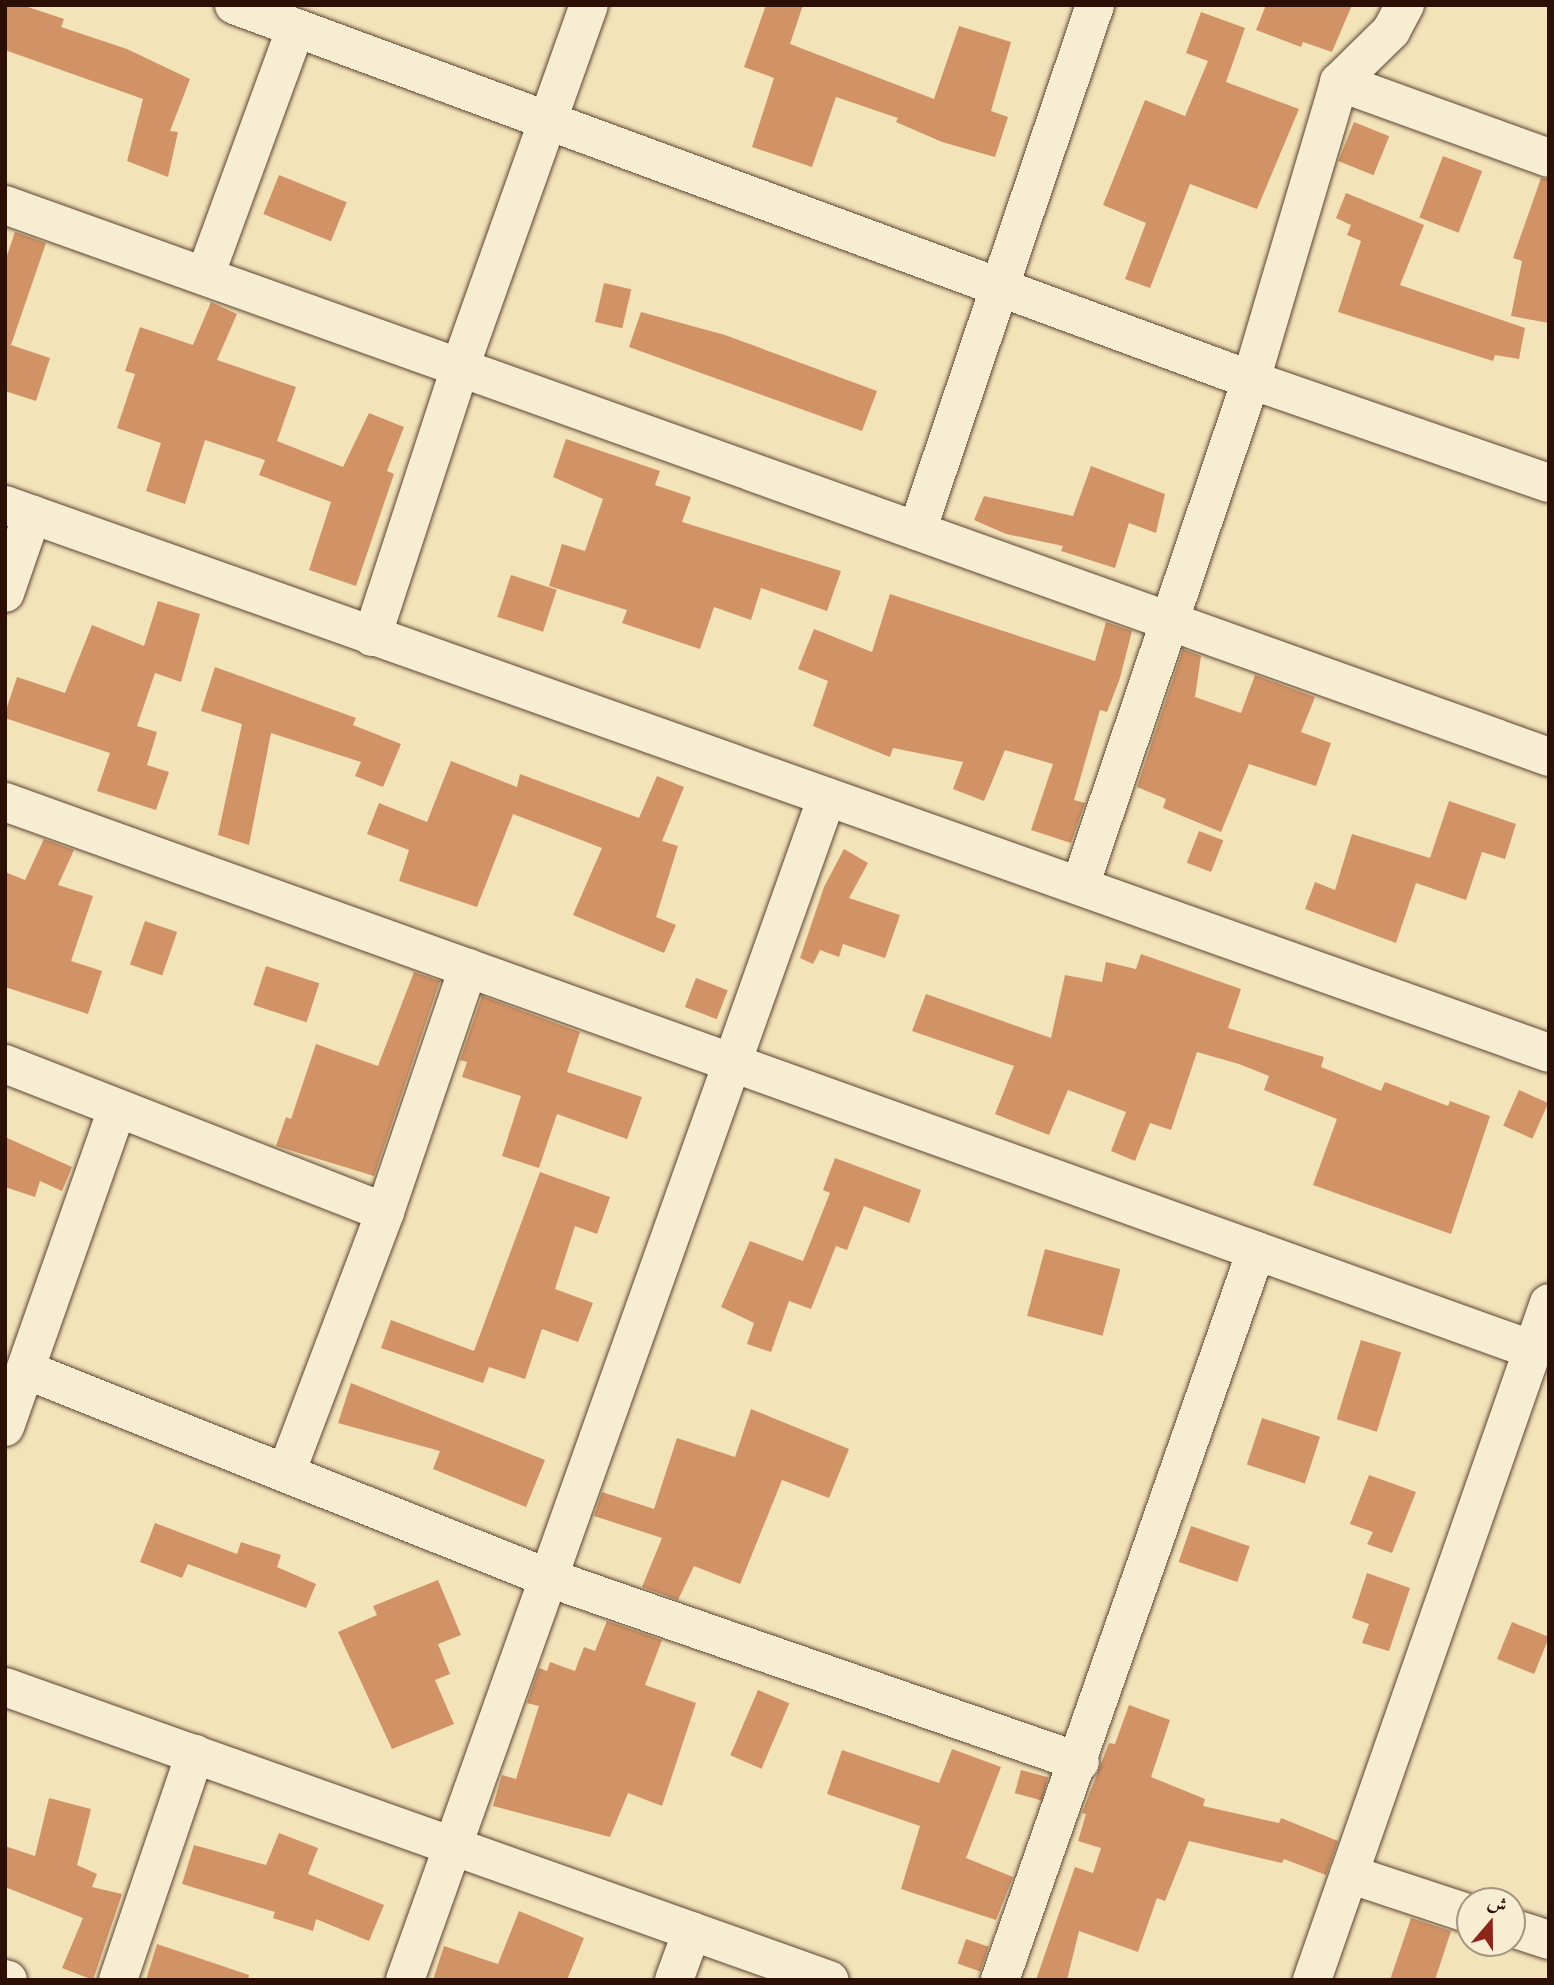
<!DOCTYPE html>
<html>
<head>
<meta charset="utf-8">
<style>
  body { margin:0 }
  #map { position:relative; width:1554px; height:1985px; overflow:hidden; background:#f3e3b9; font-family:"IM FELL Double Pica",Amiri,serif }
  div>[style] { position:absolute }
  [style*='--x'] { left:calc(var(--x)*1px); top:calc(var(--y)*1px); width:calc(var(--w)*1px); rotate:calc(var(--a)*1deg) }
  .building>* { inset:0; background:#d19366; transform-origin:0 0 }
  .roads { filter:drop-shadow(0 0 2px #5e4532) drop-shadow(0 0 2px #5e4532) }
  .street>* { height:38px; margin:-19px; padding:0 19px; transform-origin:19px; border-radius:19px; background:#f7edd2 }
  .secondary>* { height:38px; margin:-19px; padding:0 19px; transform-origin:19px; border-radius:19px; background:#f7edd2 }
  span { translate:-50% -50%; white-space:nowrap; text-align:center; line-height:1.15; -webkit-text-stroke:5px #f7edd2; paint-order:stroke }
  .frame { position:absolute; inset:0; border:7px solid #2d1005; pointer-events:none }
  .north { position:absolute; left:1456px; top:1887px; width:70px; height:70px; box-sizing:border-box; background:#f7edd2; border:2px solid #a69580; border-radius:50%; rotate:20deg; font-size:19px; font-weight:700; line-height:28px; text-align:center; color:#2d1005 }
  .north::after { content:''; display:block; margin:auto; width:24px; height:32px; background:#8f2418; clip-path:polygon(50% 0,100% 100%,50% 72%,0 100%) }
</style>
</head>
<body>
<div id="map">
  <div class="building">
    <div style="clip-path:polygon(5px 5px,22px 5px,64px 19px,61px 27px,127px 49px,190px 79px,170px 131px,178px 132px,168px 177px,127px 161px,143px 99px,5px 50px)"></div>
    <div style="clip-path:polygon(766px 5px,803px 5px,790px 44px,934px 99px,959px 26px,1011px 42px,991px 111px,1008px 117px,995px 157px,942px 142px,896px 122px,898px 118px,836px 97px,812px 167px,752px 147px,774px 78px,744px 67px)"></div>
    <div style="clip-path:polygon(1266px 5px,1352px 5px,1332px 52px,1303px 42px,1301px 47px,1256px 30px)"></div>
    <div style="clip-path:polygon(1201px 12px,1245px 28px,1226px 82px,1299px 109px,1257px 209px,1190px 184px,1150px 288px,1125px 279px,1146px 223px,1103px 205px,1145px 100px,1185px 116px,1208px 61px,1186px 53px)"></div>
    <div style="left:1354px;top:122px;width:38px;height:42px;rotate:22deg"></div>
    <div style="left:1443px;top:156px;width:42px;height:66px;rotate:21deg"></div>
    <div style="left:279px;top:175px;width:73px;height:42px;rotate:22deg"></div>
    <div style="clip-path:polygon(1541px 178px,1549px 179px,1549px 323px,1511px 316px,1522px 261px,1513px 258px)"></div>
    <div style="clip-path:polygon(1346px 193px,1424px 225px,1400px 285px,1525px 328px,1519px 359px,1495px 355px,1493px 361px,1338px 312px,1361px 241px,1347px 235px,1351px 225px,1336px 218px)"></div>
    <div style="clip-path:polygon(15px 232px,46px 243px,11px 345px,50px 358px,36px 401px,5px 391px,5px 261px)"></div>
    <div style="left:604px;top:283px;width:28px;height:40px;rotate:13deg"></div>
    <div style="clip-path:polygon(211px 302px,237px 314px,217px 360px,296px 387px,277px 441px,343px 467px,369px 413px,404px 427px,387px 471px,394px 474px,356px 586px,309px 570px,331px 502px,259px 475px,265px 460px,205px 440px,185px 504px,146px 491px,161px 443px,117px 428px,135px 374px,125px 371px,140px 327px,193px 345px)"></div>
    <div style="clip-path:polygon(641px 312px,725px 335px,877px 391px,862px 431px,629px 347px)"></div>
    <div style="clip-path:polygon(566px 439px,660px 471px,655px 485px,691px 497px,682px 522px,841px 571px,827px 611px,761px 588px,751px 620px,714px 607px,700px 649px,622px 623px,627px 610px,549px 586px,562px 544px,585px 551px,603px 499px,553px 477px)"></div>
    <div style="clip-path:polygon(1091px 466px,1165px 494px,1156px 533px,1129px 523px,1115px 568px,1061px 551px,1063px 546px,1006px 534px,974px 520px,984px 496px,1073px 516px)"></div>
    <div style="left:511px;top:575px;width:48px;height:44px;rotate:18deg"></div>
    <div style="clip-path:polygon(890px 594px,1095px 661px,1106px 622px,1132px 631px,1120px 678px,1107px 712px,1100px 710px,1074px 800px,1085px 803px,1071px 843px,1031px 830px,1053px 764px,1005px 750px,984px 801px,953px 789px,963px 762px,893px 748px,890px 757px,813px 726px,828px 681px,798px 669px,814px 629px,872px 652px)"></div>
    <div style="clip-path:polygon(158px 601px,200px 614px,181px 682px,155px 673px,137px 726px,157px 732px,147px 765px,169px 772px,156px 810px,97px 791px,110px 753px,5px 718px,5px 713px,17px 677px,65px 693px,92px 625px,144px 646px)"></div>
    <div style="clip-path:polygon(1183px 649px,1201px 656px,1195px 697px,1241px 713px,1255px 675px,1315px 697px,1301px 732px,1331px 743px,1316px 786px,1249px 764px,1221px 832px,1163px 808px,1166px 799px,1137px 787px)"></div>
    <div style="clip-path:polygon(215px 667px,356px 718px,353px 725px,401px 744px,383px 787px,355px 776px,361px 762px,271px 733px,249px 845px,218px 835px,242px 724px,201px 711px)"></div>
    <div style="clip-path:polygon(451px 761px,517px 787px,520px 774px,639px 818px,657px 776px,684px 787px,662px 841px,678px 846px,656px 917px,676px 925px,664px 953px,573px 915px,602px 848px,513px 814px,477px 907px,399px 881px,409px 850px,367px 834px,379px 803px,427px 822px)"></div>
    <div style="clip-path:polygon(1449px 801px,1516px 824px,1505px 859px,1482px 852px,1466px 900px,1416px 883px,1396px 943px,1305px 909px,1315px 882px,1335px 890px,1352px 834px,1430px 858px)"></div>
    <div style="left:1199px;top:831px;width:26px;height:34px;rotate:21deg"></div>
    <div style="clip-path:polygon(44px 839px,74px 850px,58px 885px,93px 896px,71px 961px,102px 971px,88px 1014px,5px 987px,5px 872px,25px 880px)"></div>
    <div style="clip-path:polygon(844px 849px,868px 863px,849px 898px,900px 915px,885px 958px,843px 944px,839px 957px,820px 950px,813px 964px,800px 958px,824px 887px)"></div>
    <div style="left:145px;top:921px;width:34px;height:46px;rotate:19deg"></div>
    <div style="clip-path:polygon(1141px 954px,1241px 989px,1228px 1028px,1324px 1057px,1321px 1067px,1381px 1091px,1385px 1082px,1448px 1106px,1450px 1101px,1490px 1116px,1451px 1234px,1313px 1185px,1337px 1119px,1264px 1090px,1269px 1076px,1239px 1064px,1197px 1052px,1171px 1130px,1150px 1123px,1135px 1161px,1111px 1151px,1126px 1112px,1068px 1090px,1049px 1135px,995px 1114px,1014px 1066px,912px 1031px,926px 994px,1051px 1038px,1065px 975px,1102px 982px,1106px 962px,1136px 969px)"></div>
    <div style="left:266px;top:966px;width:56px;height:41px;rotate:18deg"></div>
    <div style="clip-path:polygon(414px 972px,440px 981px,374px 1176px,276px 1146px,286px 1117px,291px 1119px,316px 1044px,378px 1066px)"></div>
    <div style="left:696px;top:978px;width:34px;height:31px;rotate:21deg"></div>
    <div style="clip-path:polygon(482px 996px,580px 1032px,567px 1072px,642px 1097px,627px 1139px,557px 1114px,539px 1168px,502px 1156px,521px 1096px,462px 1077px,467px 1062px,460px 1060px)"></div>
    <div style="left:1519px;top:1090px;width:32px;height:39px;rotate:24deg"></div>
    <div style="clip-path:polygon(5px 1137px,72px 1167px,62px 1191px,40px 1181px,35px 1197px,5px 1187px)"></div>
    <div style="clip-path:polygon(835px 1158px,921px 1190px,909px 1223px,864px 1206px,847px 1250px,836px 1246px,811px 1309px,789px 1301px,771px 1352px,747px 1344px,754px 1323px,721px 1307px,750px 1241px,803px 1261px,830px 1193px,823px 1190px)"></div>
    <div style="clip-path:polygon(540px 1172px,610px 1197px,597px 1234px,575px 1226px,555px 1289px,593px 1303px,578px 1342px,542px 1329px,525px 1379px,489px 1367px,483px 1383px,381px 1348px,391px 1320px,474px 1351px)"></div>
    <div style="left:1045px;top:1249px;width:78px;height:69px;rotate:15deg"></div>
    <div style="left:1361px;top:1340px;width:42px;height:83px;rotate:17deg"></div>
    <div style="clip-path:polygon(351px 1383px,545px 1460px,526px 1507px,433px 1469px,440px 1451px,338px 1423px)"></div>
    <div style="clip-path:polygon(751px 1409px,849px 1449px,829px 1498px,782px 1480px,740px 1584px,694px 1566px,678px 1600px,642px 1587px,662px 1538px,594px 1516px,602px 1492px,654px 1509px,677px 1438px,735px 1457px)"></div>
    <div style="left:1262px;top:1418px;width:61px;height:49px;rotate:18deg"></div>
    <div style="clip-path:polygon(1369px 1475px,1416px 1492px,1392px 1553px,1367px 1544px,1373px 1532px,1350px 1524px)"></div>
    <div style="clip-path:polygon(155px 1523px,237px 1554px,241px 1542px,281px 1555px,277px 1567px,316px 1584px,306px 1608px,188px 1564px,182px 1578px,140px 1562px)"></div>
    <div style="left:1191px;top:1526px;width:62px;height:38px;rotate:19deg"></div>
    <div style="clip-path:polygon(1367px 1573px,1410px 1588px,1389px 1651px,1362px 1643px,1369px 1624px,1352px 1618px)"></div>
    <div style="clip-path:polygon(438px 1580px,461px 1635px,438px 1644px,450px 1674px,435px 1680px,454px 1724px,392px 1749px,338px 1632px,377px 1615px,373px 1606px)"></div>
    <div style="clip-path:polygon(607px 1621px,662px 1640px,645px 1685px,696px 1703px,662px 1806px,628px 1793px,610px 1837px,493px 1806px,502px 1775px,516px 1779px,539px 1706px,527px 1703px,539px 1668px,547px 1671px,550px 1662px,575px 1671px,584px 1647px,595px 1651px)"></div>
    <div style="left:1512px;top:1622px;width:40px;height:40px;rotate:22deg"></div>
    <div style="left:758px;top:1690px;width:34px;height:71px;rotate:23deg"></div>
    <div style="clip-path:polygon(1129px 1705px,1170px 1720px,1151px 1777px,1205px 1799px,1203px 1806px,1279px 1823px,1281px 1818px,1338px 1841px,1326px 1875px,1284px 1859px,1282px 1863px,1189px 1841px,1165px 1901px,1157px 1898px,1138px 1952px,1079px 1931px,1067px 1980px,1036px 1980px,1075px 1867px,1093px 1873px,1101px 1848px,1078px 1841px,1086px 1814px,1082px 1813px,1109px 1743px,1115px 1744px)"></div>
    <div style="clip-path:polygon(952px 1749px,1001px 1767px,966px 1858px,1013px 1877px,996px 1920px,901px 1889px,920px 1826px,827px 1794px,842px 1750px,939px 1783px)"></div>
    <div style="left:1021px;top:1770px;width:28px;height:24px;rotate:15deg"></div>
    <div style="clip-path:polygon(49px 1798px,91px 1809px,77px 1865px,97px 1874px,92px 1887px,122px 1894px,93px 1980px,62px 1968px,83px 1918px,5px 1887px,5px 1846px,35px 1856px)"></div>
    <div style="clip-path:polygon(279px 1833px,318px 1848px,308px 1874px,384px 1905px,369px 1941px,316px 1919px,313px 1931px,273px 1918px,275px 1912px,182px 1884px,194px 1845px,266px 1865px)"></div>
    <div style="clip-path:polygon(519px 1911px,584px 1938px,567px 1980px,433px 1980px,444px 1946px,498px 1964px)"></div>
    <div style="clip-path:polygon(1411px 1918px,1451px 1931px,1435px 1980px,1390px 1980px)"></div>
    <div style="left:966px;top:1939px;width:24px;height:26px;rotate:19deg"></div>
    <div style="clip-path:polygon(157px 1944px,249px 1975px,248px 1980px,146px 1980px)"></div>
  </div>
  <div class="roads">
    <div class="street">
      <div style="--x:234;--y:5;--w:1084;--a:20.24"></div>
      <div style="--x:1251;--y:380;--w:315;--a:19.1"></div>
      <div style="--x:1339;--y:82;--w:223;--a:19.9"></div>
      <div style="--x:5;--y:205;--w:1640;--a:19.67"></div>
      <div style="--x:205;--y:276;--w:264;--a:-69.9"></div>
      <div style="--x:5;--y:505;--w:1638;--a:19.54"></div>
      <div style="--x:917;--y:531;--w:555;--a:-71.3"></div>
      <div style="--x:5;--y:593;--w:83;--a:-70.9"></div>
      <div style="--x:372;--y:637;--w:284;--a:-71.9"></div>
      <div style="--x:460;--y:367;--w:384;--a:-70.4"></div>
      <div style="--x:5;--y:802;--w:1623;--a:19.73"></div>
      <div style="--x:1080;--y:886;--w:534;--a:-71.33"></div>
      <div style="--x:1251;--y:380;--w:311;--a:-73.5"></div>
      <div style="--x:1339;--y:82;--w:73;--a:-44.4"></div>
      <div style="--x:1391;--y:31;--w:30;--a:-62"></div>
      <div style="--x:5;--y:1064;--w:408;--a:21.3"></div>
      <div style="--x:26;--y:1370;--w:560;--a:21.71"></div>
      <div style="--x:546;--y:1577;--w:565;--a:19.11"></div>
      <div style="--x:5;--y:1427;--w:337;--a:-70.6"></div>
      <div style="--x:286;--y:1473;--w:279;--a:-69.2"></div>
      <div style="--x:385;--y:1212;--w:258;--a:-71.2"></div>
      <div style="--x:5;--y:1687;--w:875;--a:19.57"></div>
      <div style="--x:1349;--y:1874;--w:127;--a:18.3"></div>
      <div style="--x:1512;--y:1928;--w:39;--a:18"></div>
      <div style="--x:5;--y:1979;--w:3;--a:18"></div>
      <div style="--x:118;--y:1980;--w:239;--a:-71.2"></div>
      <div style="--x:405;--y:1980;--w:1256;--a:-70.37"></div>
      <div style="--x:674;--y:1980;--w:52;--a:-69.8"></div>
      <div style="--x:1000;--y:1980;--w:773;--a:-70.65"></div>
    </div>
    <div class="secondary">
      <div style="--x:1312;--y:1980;--w:717;--a:-70.71"></div>
    </div>
  </div>
  <div class="frame"></div>
  <div class="north">ش</div>
</div>
</body>
</html>
